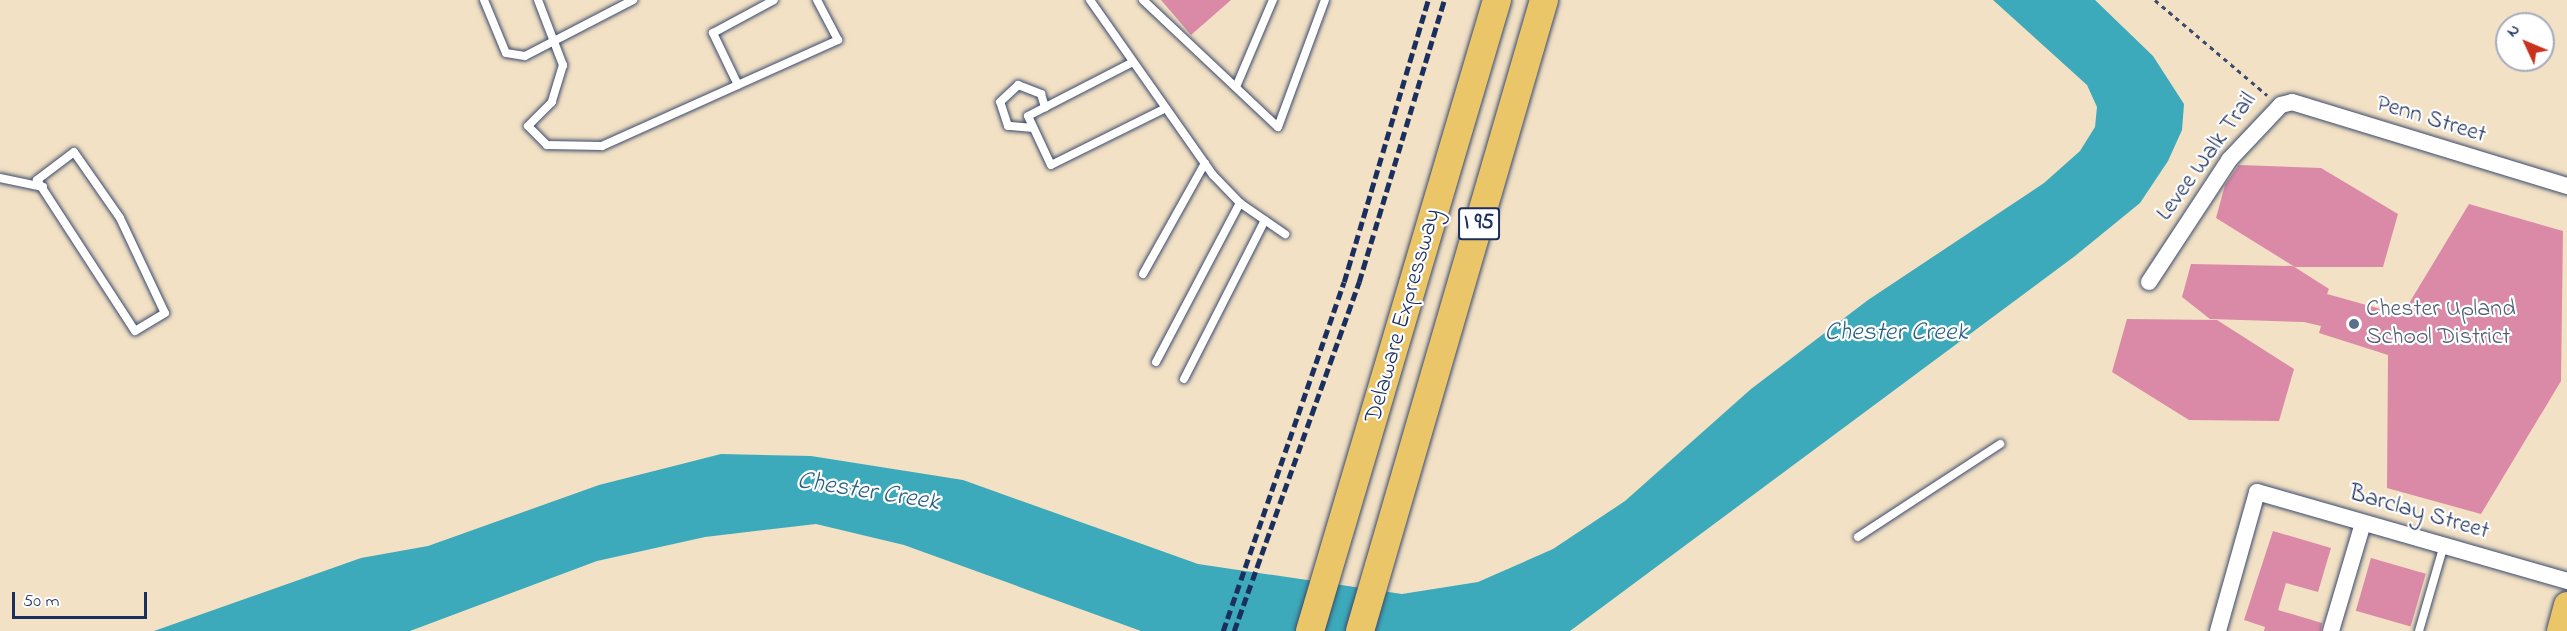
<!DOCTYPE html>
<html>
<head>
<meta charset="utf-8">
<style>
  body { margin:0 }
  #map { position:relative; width:2567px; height:631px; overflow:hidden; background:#f2e1c4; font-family:"Indie Flower",sans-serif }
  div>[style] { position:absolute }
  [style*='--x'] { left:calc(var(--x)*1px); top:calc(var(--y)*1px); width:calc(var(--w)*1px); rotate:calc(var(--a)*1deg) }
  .water>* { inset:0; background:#3caaba }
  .building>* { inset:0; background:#da8aa7; transform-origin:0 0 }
  .path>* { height:3px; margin-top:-1.5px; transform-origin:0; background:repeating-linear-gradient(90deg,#3b4a6d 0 4.5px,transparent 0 9px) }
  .roads { filter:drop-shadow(0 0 2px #3b4a6d) drop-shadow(0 0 2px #3b4a6d) }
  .service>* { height:8px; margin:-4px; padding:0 4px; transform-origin:4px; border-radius:4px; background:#fff }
  .minor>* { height:16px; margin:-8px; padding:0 8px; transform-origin:8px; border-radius:8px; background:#fff }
  .primary>* { height:26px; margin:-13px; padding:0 13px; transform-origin:13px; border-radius:13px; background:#ebc669 }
  .motorway>* { height:28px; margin:-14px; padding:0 14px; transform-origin:14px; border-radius:14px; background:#ebc669 }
  .rail>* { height:4.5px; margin-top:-2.25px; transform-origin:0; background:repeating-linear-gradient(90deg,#1b2f5e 0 9px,transparent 0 13.5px) }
  .dots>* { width:16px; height:16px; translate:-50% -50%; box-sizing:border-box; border:3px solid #fff; border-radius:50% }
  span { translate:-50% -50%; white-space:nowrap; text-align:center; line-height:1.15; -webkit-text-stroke:4.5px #fff; paint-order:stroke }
  .shield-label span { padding:2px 4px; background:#fff; border:2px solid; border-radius:4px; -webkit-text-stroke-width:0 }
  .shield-label { font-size:22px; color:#1b2f5e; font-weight:700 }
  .street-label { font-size:24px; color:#1b2f5e }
  .service-label { font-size:24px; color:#4e5e75 }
  .left { translate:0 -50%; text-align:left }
  .water-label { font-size:26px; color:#286083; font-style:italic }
  .north { position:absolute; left:2495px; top:12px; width:60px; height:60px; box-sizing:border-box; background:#fff; border:2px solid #a4acbf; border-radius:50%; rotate:314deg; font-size:16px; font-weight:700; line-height:24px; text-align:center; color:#1b2f5e }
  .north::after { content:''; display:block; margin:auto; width:21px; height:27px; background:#c8321e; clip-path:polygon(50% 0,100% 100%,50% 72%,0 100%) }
  .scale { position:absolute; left:12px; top:592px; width:135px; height:27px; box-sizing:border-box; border:3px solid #1b2f5e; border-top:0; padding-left:8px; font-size:18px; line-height:21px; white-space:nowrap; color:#1b2f5e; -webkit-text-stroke:4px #fff; paint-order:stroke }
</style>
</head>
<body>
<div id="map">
  <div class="water">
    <div style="clip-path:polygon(1993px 0,2095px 0,2153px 56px,2184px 104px,2182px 130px,2168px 161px,2140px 203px,2075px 256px,1570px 631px,1141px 631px,904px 545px,816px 524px,705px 537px,597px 561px,410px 631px,154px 631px,361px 558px,428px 546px,599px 485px,721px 454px,811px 456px,963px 480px,1198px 564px,1402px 594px,1478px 582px,1553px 549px,1625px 501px,1751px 389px,1868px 300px,2044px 183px,2080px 151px,2095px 127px,2097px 107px,2087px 85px)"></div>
  </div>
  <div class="building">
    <div style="clip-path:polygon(1161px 0,1231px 0,1191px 35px)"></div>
    <div style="clip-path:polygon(2239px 165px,2321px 168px,2398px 214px,2383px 267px,2295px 267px,2216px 218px,2225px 185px)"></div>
    <div style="clip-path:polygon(2469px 204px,2563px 231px,2561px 381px,2481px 514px,2387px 488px,2388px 355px,2319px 333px,2321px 326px,2304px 322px,2210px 319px,2182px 297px,2191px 264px,2293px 266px,2329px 289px,2327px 294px,2402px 315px)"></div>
    <div style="clip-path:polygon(2127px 319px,2217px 320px,2294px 369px,2279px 421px,2189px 420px,2112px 372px)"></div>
    <div style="clip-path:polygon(2273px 531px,2331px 548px,2318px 592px,2286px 583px,2278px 610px,2322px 623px,2321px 631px,2264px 631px,2265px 627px,2244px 620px)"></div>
    <div style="left:2371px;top:558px;width:57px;height:55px;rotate:16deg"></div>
  </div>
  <div class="path">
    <div style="--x:2155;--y:0;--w:147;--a:40.3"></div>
  </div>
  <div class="roads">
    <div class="service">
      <div style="--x:484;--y:0;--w:57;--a:67.5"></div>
      <div style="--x:506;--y:53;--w:19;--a:9"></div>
      <div style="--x:525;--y:56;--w:122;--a:-27.4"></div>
      <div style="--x:538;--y:0;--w:70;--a:69"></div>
      <div style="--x:563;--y:65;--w:39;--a:107"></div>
      <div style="--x:552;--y:102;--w:34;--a:135"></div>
      <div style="--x:528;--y:126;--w:27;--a:45"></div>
      <div style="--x:547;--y:145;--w:55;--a:1"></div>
      <div style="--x:602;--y:146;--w:259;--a:-24.2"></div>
      <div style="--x:838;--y:40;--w:45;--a:-117.7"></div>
      <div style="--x:1090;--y:0;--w:214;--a:54.9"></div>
      <div style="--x:1213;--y:175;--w:39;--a:46"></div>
      <div style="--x:1240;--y:203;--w:55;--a:34.6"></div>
      <div style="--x:1143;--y:0;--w:185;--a:43.3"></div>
      <div style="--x:1278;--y:127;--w:135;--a:-69.7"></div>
      <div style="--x:1133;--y:62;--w:118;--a:152.8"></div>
      <div style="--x:1028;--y:116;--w:54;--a:64.9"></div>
      <div style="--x:1051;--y:165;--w:128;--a:-26.4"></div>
      <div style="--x:738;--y:85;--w:58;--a:-115.7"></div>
      <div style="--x:713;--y:33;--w:69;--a:-28.4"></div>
      <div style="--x:1236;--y:87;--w:95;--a:-67"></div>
      <div style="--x:1033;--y:128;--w:25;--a:-175"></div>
      <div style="--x:1008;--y:126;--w:25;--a:-108"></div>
      <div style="--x:1000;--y:102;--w:25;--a:-43"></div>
      <div style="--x:1018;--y:85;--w:25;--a:21"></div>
      <div style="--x:1041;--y:94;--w:14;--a:73"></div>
      <div style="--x:74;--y:152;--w:80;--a:55.1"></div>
      <div style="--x:120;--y:218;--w:105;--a:64.7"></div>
      <div style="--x:165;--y:313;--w:35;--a:149"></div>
      <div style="--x:135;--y:331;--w:180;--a:-123"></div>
      <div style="--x:37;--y:180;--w:46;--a:-37.1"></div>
      <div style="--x:0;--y:178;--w:44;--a:11.8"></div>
      <div style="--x:1143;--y:274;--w:127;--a:-60.8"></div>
      <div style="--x:1156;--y:362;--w:180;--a:-62.2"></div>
      <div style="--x:1184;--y:379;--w:178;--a:-63"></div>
      <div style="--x:1858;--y:537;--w:170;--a:-33.2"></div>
      <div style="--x:2419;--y:631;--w:90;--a:-73.8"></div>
    </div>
    <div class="minor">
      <div style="--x:2149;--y:282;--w:146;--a:-56.7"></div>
      <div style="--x:2229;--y:160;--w:76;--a:-46.6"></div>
      <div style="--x:2281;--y:105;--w:11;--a:-15"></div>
      <div style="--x:2292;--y:102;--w:288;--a:17"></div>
      <div style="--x:2218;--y:631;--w:144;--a:-74.3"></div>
      <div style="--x:2257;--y:492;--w:323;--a:16"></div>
      <div style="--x:2331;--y:631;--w:113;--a:-73.5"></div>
    </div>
    <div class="primary">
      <div style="--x:2560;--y:631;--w:27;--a:-75"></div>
    </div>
    <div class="motorway">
      <div style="--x:1310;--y:631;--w:658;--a:-73.49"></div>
      <div style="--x:1360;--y:631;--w:657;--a:-73.74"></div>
    </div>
  </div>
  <div class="rail">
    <div style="--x:1223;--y:631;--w:369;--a:-70.9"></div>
    <div style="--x:1344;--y:282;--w:294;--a:-73.4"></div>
    <div style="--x:1234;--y:631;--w:371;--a:-70.3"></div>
    <div style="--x:1359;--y:282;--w:295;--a:-73.2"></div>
  </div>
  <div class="dots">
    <div style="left:2354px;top:324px;background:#5c6f8a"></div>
  </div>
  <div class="shield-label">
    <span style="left:1479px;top:224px">I 95</span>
  </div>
  <div class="street-label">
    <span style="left:2431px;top:120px;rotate:17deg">Penn Street</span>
    <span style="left:2207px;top:157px;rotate:-54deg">Levee Walk Trail</span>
    <span style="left:1404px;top:316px;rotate:-74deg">Delaware Expressway</span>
    <span style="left:2419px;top:513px;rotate:16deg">Barclay Street</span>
  </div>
  <div class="service-label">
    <span class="left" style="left:2366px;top:324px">Chester Upland<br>School District</span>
  </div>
  <div class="water-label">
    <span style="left:1896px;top:334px">Chester Creek</span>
    <span style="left:868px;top:493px;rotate:9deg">Chester Creek</span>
  </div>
  <div class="north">N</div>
  <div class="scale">50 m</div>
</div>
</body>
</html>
